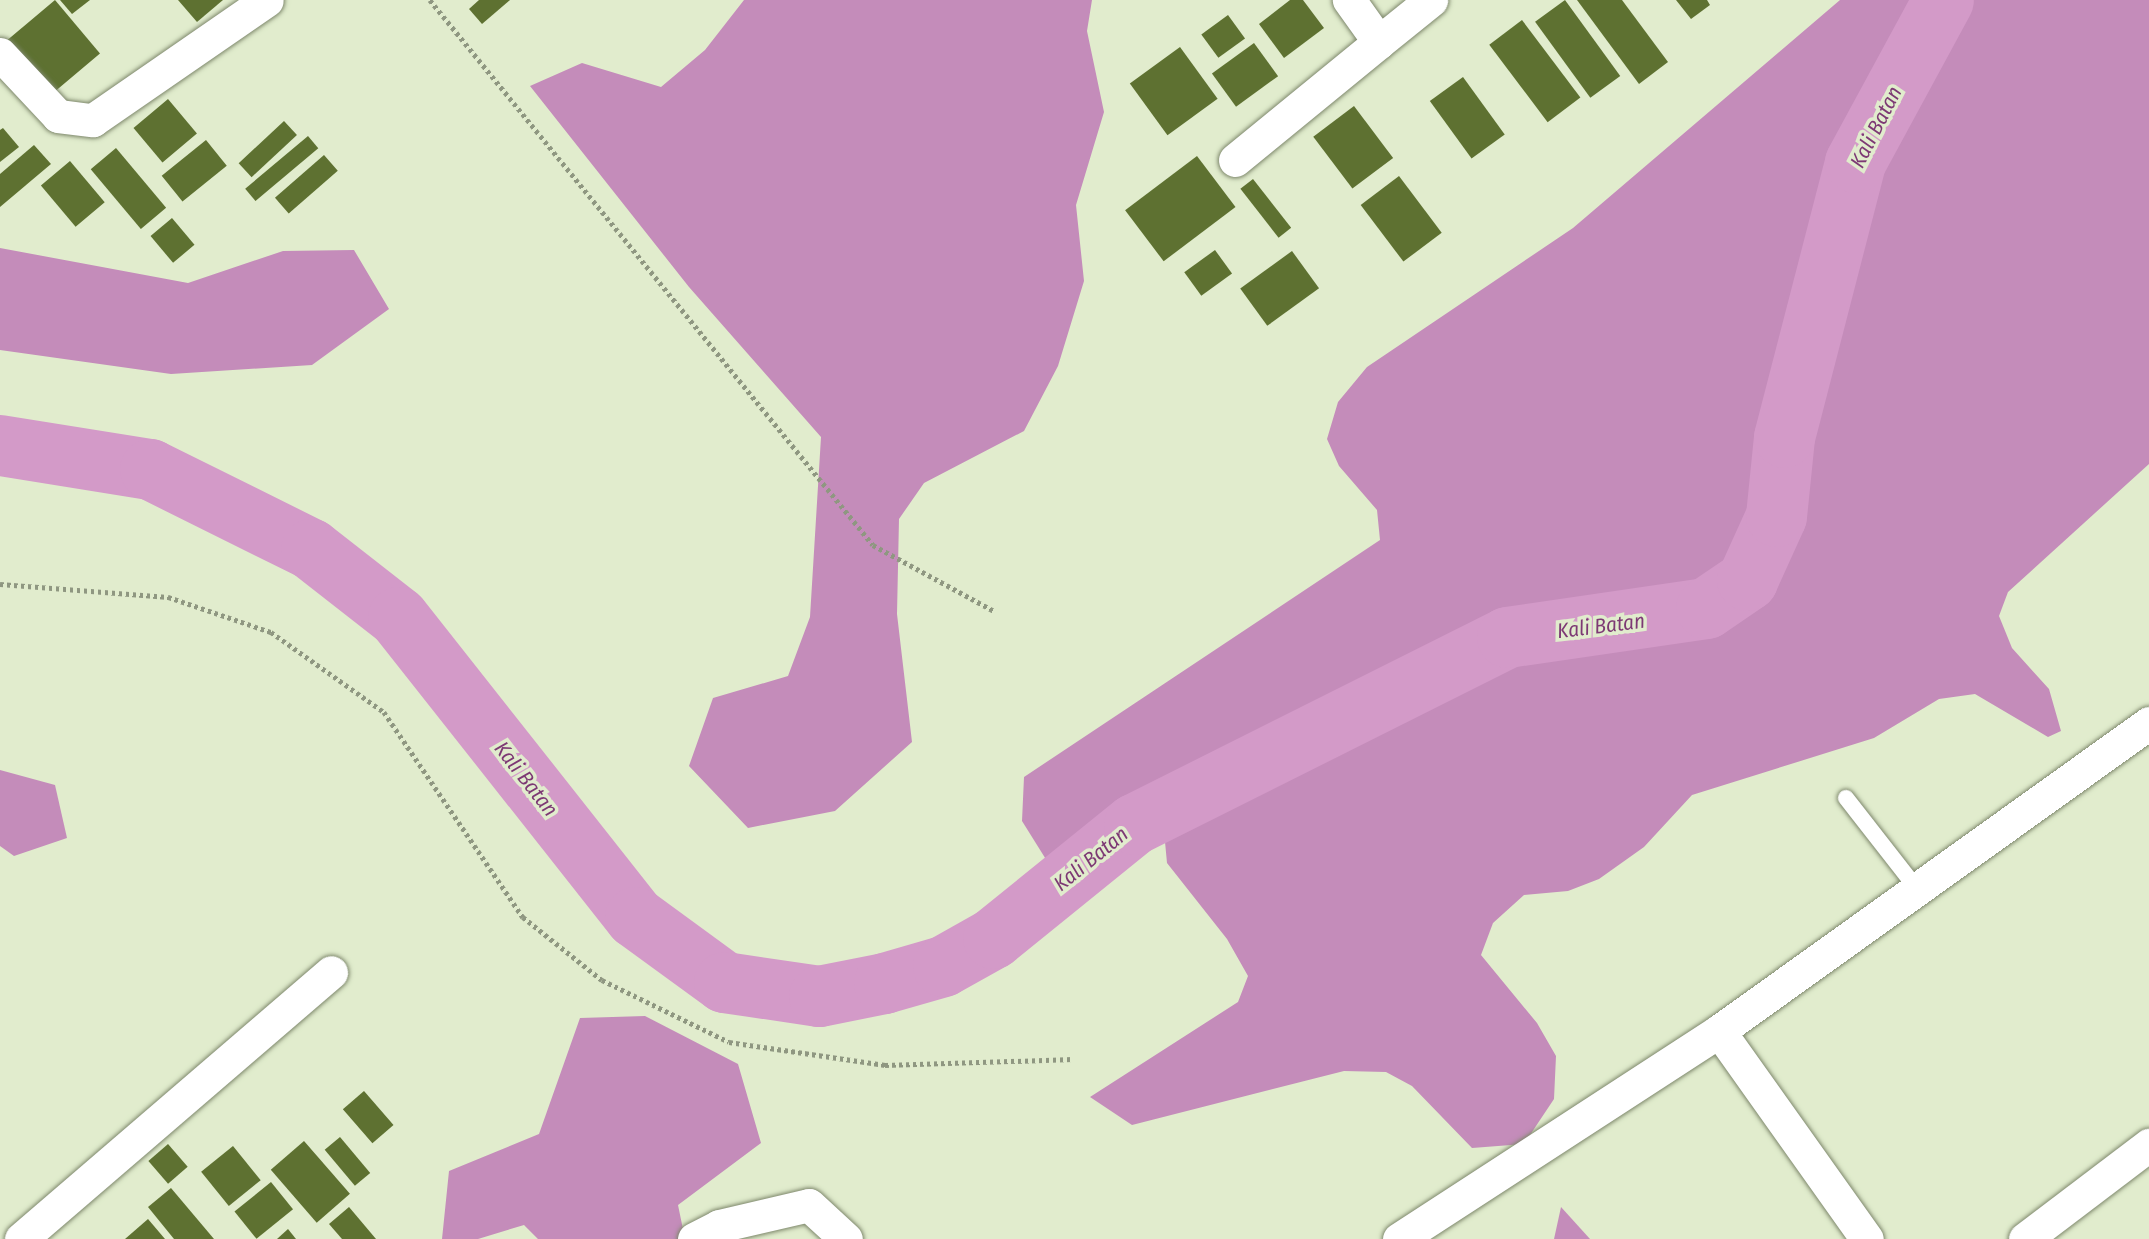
<!DOCTYPE html>
<html>
<head>
<meta charset="utf-8">
<style>
  body { margin:0 }
  #map { position:relative; width:2149px; height:1239px; overflow:hidden; background:#e1eccd; font-family:"Fira Sans Condensed",sans-serif }
  div>[style] { position:absolute }
  [style*='--x'] { left:calc(var(--x)*1px); top:calc(var(--y)*1px); width:calc(var(--w)*1px); rotate:calc(var(--a)*1deg) }
  .forest>* { inset:0; background:#c48cba }
  .river>* { height:61px; margin:-30.5px; padding:0 30.5px; transform-origin:30.5px; border-radius:30.5px; background:#d39ac8 }
  .building>* { inset:0; background:#5e7131; transform-origin:0 0 }
  .path>* { height:4.5px; margin-top:-2.25px; transform-origin:0; background:repeating-linear-gradient(90deg,#8f9781 0 3.5px,transparent 0 7px) }
  .roads { filter:drop-shadow(0 0 2px #7e886c) drop-shadow(0 0 2px #7e886c) }
  .lane>* { height:16px; margin:-8px; padding:0 8px; transform-origin:8px; border-radius:8px; background:#fff }
  .street>* { height:33px; margin:-16.5px; padding:0 16.5px; transform-origin:16.5px; border-radius:16.5px; background:#fff }
  span { translate:-50% -50%; white-space:nowrap; text-align:center; line-height:1.15; -webkit-text-stroke:7px #e1eccd; paint-order:stroke }
  .water-label { font-size:21px; color:#7d3974; font-style:italic }
</style>
</head>
<body>
<div id="map">
  <div class="forest">
    <div style="clip-path:polygon(744px 0,1092px 0,1087px 31px,1104px 112px,1076px 205px,1084px 281px,1058px 366px,1024px 431px,924px 483px,899px 519px,897px 614px,912px 742px,835px 811px,748px 828px,689px 766px,713px 698px,788px 676px,810px 617px,821px 437px,689px 287px,530px 86px,582px 63px,661px 87px,705px 50px)"></div>
    <div style="clip-path:polygon(1840px 0,2149px 0,2149px 464px,2008px 592px,1999px 616px,2012px 648px,2049px 689px,2061px 731px,2048px 737px,1975px 694px,1939px 699px,1874px 738px,1692px 795px,1644px 847px,1599px 879px,1568px 891px,1524px 895px,1493px 923px,1481px 955px,1537px 1023px,1556px 1056px,1554px 1099px,1524px 1144px,1472px 1148px,1412px 1086px,1386px 1072px,1344px 1071px,1132px 1125px,1090px 1097px,1238px 1002px,1248px 976px,1227px 939px,1167px 863px,1162px 810px,1134px 824px,1062px 885px,1022px 821px,1024px 777px,1380px 540px,1377px 510px,1339px 466px,1327px 439px,1338px 402px,1367px 367px,1573px 228px)"></div>
    <div style="clip-path:polygon(0 248px,188px 283px,283px 251px,354px 250px,389px 309px,312px 365px,171px 374px,0 350px)"></div>
    <div style="clip-path:polygon(0 770px,55px 785px,67px 838px,14px 856px,0 846px)"></div>
    <div style="clip-path:polygon(645px 1016px,738px 1064px,761px 1143px,678px 1205px,685px 1239px,538px 1239px,524px 1225px,478px 1239px,442px 1239px,449px 1171px,539px 1134px,580px 1018px)"></div>
    <div style="clip-path:polygon(1561px 1207px,1590px 1239px,1554px 1239px)"></div>
  </div>
  <div class="river">
    <div style="--x:0;--y:445;--w:152;--a:9.1"></div>
    <div style="--x:150;--y:469;--w:180;--a:26.4"></div>
    <div style="--x:311;--y:549;--w:110;--a:38"></div>
    <div style="--x:398;--y:617;--w:382;--a:51.7"></div>
    <div style="--x:635;--y:917;--w:110;--a:36.1"></div>
    <div style="--x:724;--y:982;--w:96;--a:8.4"></div>
    <div style="--x:819;--y:996;--w:66;--a:-11.3"></div>
    <div style="--x:884;--y:983;--w:61;--a:-16.1"></div>
    <div style="--x:943;--y:966;--w:57;--a:-29.2"></div>
    <div style="--x:993;--y:938;--w:181;--a:-39"></div>
    <div style="--x:1134;--y:824;--w:417;--a:-26.6"></div>
    <div style="--x:1507;--y:637;--w:201;--a:-8.3"></div>
    <div style="--x:1706;--y:608;--w:50;--a:-34.3"></div>
    <div style="--x:1747;--y:580;--w:70;--a:-65.6"></div>
    <div style="--x:1776;--y:516;--w:79;--a:-84.2"></div>
    <div style="--x:1784;--y:437;--w:284;--a:-75.5"></div>
    <div style="--x:1855;--y:162;--w:184;--a:-61.5"></div>
  </div>
  <div class="building">
    <div style="left:55px;top:0;width:70px;height:64px;rotate:50deg"></div>
    <div style="clip-path:polygon(60px 0,90px 0,72px 14px)"></div>
    <div style="clip-path:polygon(178px 0,223px 0,197px 22px)"></div>
    <div style="clip-path:polygon(479px 0,510px 0,482px 24px,469px 9px)"></div>
    <div style="clip-path:polygon(1290px 0,1303px 0,1324px 28px,1284px 58px,1259px 24px)"></div>
    <div style="left:1565px;top:0;width:94px;height:37px;rotate:54deg"></div>
    <div style="clip-path:polygon(1577px 0,1622px 0,1668px 62px,1639px 84px)"></div>
    <div style="clip-path:polygon(1676px 0,1707px 0,1710px 5px,1691px 19px)"></div>
    <div style="left:1228px;top:15px;width:29px;height:33px;rotate:54deg"></div>
    <div style="left:1522px;top:20px;width:97px;height:41px;rotate:53deg"></div>
    <div style="left:1254px;top:43px;width:41px;height:52px;rotate:54deg"></div>
    <div style="left:1180px;top:47px;width:64px;height:62px;rotate:54deg"></div>
    <div style="left:1463px;top:77px;width:71px;height:41px;rotate:54deg"></div>
    <div style="left:168px;top:99px;width:45px;height:45px;rotate:50deg"></div>
    <div style="left:1354px;top:106px;width:65px;height:51px;rotate:53deg"></div>
    <div style="left:284px;top:121px;width:19px;height:62px;rotate:47deg"></div>
    <div style="clip-path:polygon(3px 128px,19px 147px,0 162px,0 130px)"></div>
    <div style="left:308px;top:136px;width:16px;height:82px;rotate:50deg"></div>
    <div style="left:206px;top:140px;width:33px;height:57px;rotate:51deg"></div>
    <div style="clip-path:polygon(34px 145px,51px 164px,0 207px,0 174px)"></div>
    <div style="left:116px;top:148px;width:78px;height:33px;rotate:50deg"></div>
    <div style="left:324px;top:155px;width:21px;height:65px;rotate:49deg"></div>
    <div style="left:1197px;top:156px;width:64px;height:90px;rotate:53deg"></div>
    <div style="left:70px;top:161px;width:54px;height:38px;rotate:50deg"></div>
    <div style="left:1399px;top:176px;width:71px;height:48px;rotate:53deg"></div>
    <div style="left:1253px;top:179px;width:62px;height:16px;rotate:52deg"></div>
    <div style="left:172px;top:218px;width:35px;height:28px;rotate:50deg"></div>
    <div style="left:1215px;top:250px;width:29px;height:38px;rotate:54deg"></div>
    <div style="left:1292px;top:251px;width:46px;height:64px;rotate:54deg"></div>
    <div style="left:364px;top:1091px;width:45px;height:28px;rotate:49deg"></div>
    <div style="left:340px;top:1137px;width:47px;height:20px;rotate:50deg"></div>
    <div style="left:304px;top:1141px;width:70px;height:44px;rotate:49deg"></div>
    <div style="left:168px;top:1144px;width:30px;height:26px;rotate:49deg"></div>
    <div style="left:233px;top:1146px;width:44px;height:41px;rotate:51deg"></div>
    <div style="left:271px;top:1182px;width:35px;height:47px;rotate:51deg"></div>
    <div style="clip-path:polygon(171px 1188px,214px 1239px,174px 1239px,148px 1207px)"></div>
    <div style="clip-path:polygon(349px 1207px,376px 1239px,342px 1239px,329px 1224px)"></div>
    <div style="clip-path:polygon(148px 1219px,165px 1239px,125px 1239px)"></div>
    <div style="clip-path:polygon(288px 1229px,296px 1239px,277px 1239px)"></div>
  </div>
  <div class="path">
    <div style="--x:430;--y:0;--w:702;--a:50.89"></div>
    <div style="--x:873;--y:545;--w:138;--a:28.6"></div>
    <div style="--x:0;--y:584;--w:169;--a:4.4"></div>
    <div style="--x:168;--y:597;--w:109;--a:18.8"></div>
    <div style="--x:271;--y:632;--w:138;--a:35.3"></div>
    <div style="--x:384;--y:712;--w:248;--a:55.9"></div>
    <div style="--x:523;--y:917;--w:101;--a:38.6"></div>
    <div style="--x:602;--y:980;--w:141;--a:26"></div>
    <div style="--x:729;--y:1042;--w:158;--a:8.4"></div>
    <div style="--x:885;--y:1065;--w:188;--a:-1.8"></div>
  </div>
  <div class="roads">
    <div class="lane">
      <div style="--x:1846;--y:798;--w:115;--a:52"></div>
    </div>
    <div class="street">
      <div style="--x:1379;--y:42;--w:67;--a:-38.9"></div>
      <div style="--x:0;--y:54;--w:85;--a:46.9"></div>
      <div style="--x:58;--y:116;--w:35;--a:7"></div>
      <div style="--x:93;--y:120;--w:211;--a:-34.6"></div>
      <div style="--x:1235;--y:160;--w:186;--a:-39.3"></div>
      <div style="--x:1379;--y:42;--w:52;--a:-125.5"></div>
      <div style="--x:1719;--y:1031;--w:255;--a:54.6"></div>
      <div style="--x:21;--y:1239;--w:409;--a:-40.7"></div>
      <div style="--x:694;--y:1239;--w:28;--a:-27"></div>
      <div style="--x:719;--y:1226;--w:92;--a:-13.1"></div>
      <div style="--x:809;--y:1205;--w:50;--a:42.6"></div>
      <div style="--x:1399;--y:1239;--w:382;--a:-33"></div>
      <div style="--x:1719;--y:1031;--w:529;--a:-35.61"></div>
      <div style="--x:2025;--y:1239;--w:156;--a:-37.2"></div>
    </div>
  </div>
  <div class="water-label">
    <span style="left:1876px;top:127px;rotate:-63deg">Kali Batan</span>
    <span style="left:1601px;top:626px;rotate:-7deg">Kali Batan</span>
    <span style="left:526px;top:779px;rotate:52deg">Kali Batan</span>
    <span style="left:1091px;top:859px;rotate:-39deg">Kali Batan</span>
  </div>
</div>
</body>
</html>
